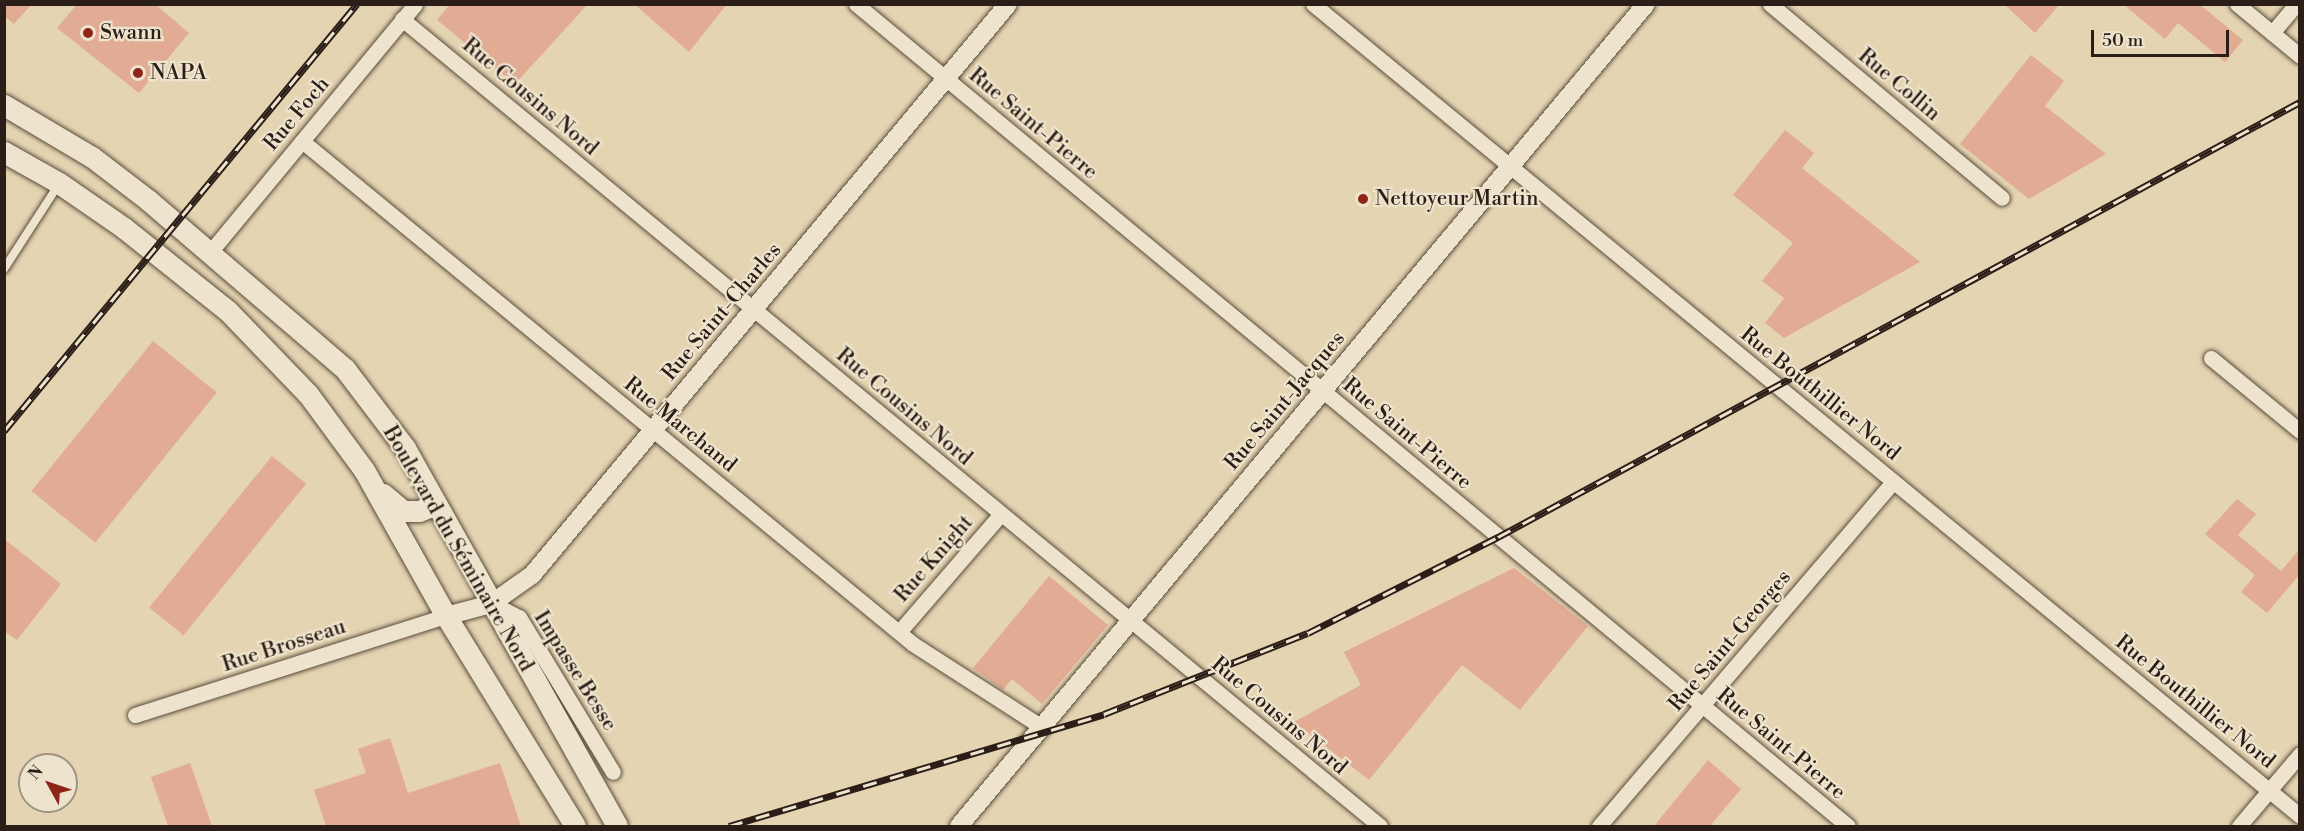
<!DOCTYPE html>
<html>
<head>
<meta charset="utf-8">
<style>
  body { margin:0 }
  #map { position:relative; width:2304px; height:831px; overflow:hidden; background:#e5d4b1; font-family:"Libre Bodoni",serif }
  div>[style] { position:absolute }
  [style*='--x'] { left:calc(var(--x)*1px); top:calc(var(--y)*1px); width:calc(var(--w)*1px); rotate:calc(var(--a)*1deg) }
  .building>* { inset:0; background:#e1ab94; transform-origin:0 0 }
  .roads { filter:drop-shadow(0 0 2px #5a4c3e) drop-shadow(0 0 2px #5a4c3e) }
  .service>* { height:8px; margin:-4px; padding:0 4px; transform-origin:4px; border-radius:4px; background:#eee3cc }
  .minor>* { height:15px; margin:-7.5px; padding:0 7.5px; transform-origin:7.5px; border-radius:7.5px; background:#eee3cc }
  .tertiary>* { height:18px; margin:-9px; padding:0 9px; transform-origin:9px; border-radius:9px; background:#eee3cc }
  .secondary>* { height:21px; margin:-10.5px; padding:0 10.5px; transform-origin:10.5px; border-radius:10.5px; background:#eee3cc }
  .rail>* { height:7px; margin-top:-3.5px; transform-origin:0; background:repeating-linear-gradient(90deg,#eee3cc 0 14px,#2b1e18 0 28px); box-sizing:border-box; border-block:2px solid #2b1e18 }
  .dots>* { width:16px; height:16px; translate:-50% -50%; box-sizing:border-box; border:3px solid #eee3cc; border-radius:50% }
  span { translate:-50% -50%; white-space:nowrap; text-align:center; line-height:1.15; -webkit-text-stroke:4.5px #eee3cc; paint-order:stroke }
  .poi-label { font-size:21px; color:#2b1e18 }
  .left { translate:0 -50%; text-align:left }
  .street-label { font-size:21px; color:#2b1e18 }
  .frame { position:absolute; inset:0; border:6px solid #2b1e18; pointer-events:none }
  .north { position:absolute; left:18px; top:753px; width:60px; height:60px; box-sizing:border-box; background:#eee3cc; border:2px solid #a09484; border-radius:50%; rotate:310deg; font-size:16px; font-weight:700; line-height:24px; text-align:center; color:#2b1e18 }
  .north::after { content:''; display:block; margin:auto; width:21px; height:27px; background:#8f2418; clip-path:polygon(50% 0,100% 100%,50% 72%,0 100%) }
  .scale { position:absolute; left:2091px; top:30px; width:138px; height:27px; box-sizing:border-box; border:3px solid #2b1e18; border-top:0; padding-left:8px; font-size:18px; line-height:21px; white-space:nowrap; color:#2b1e18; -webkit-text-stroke:4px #eee3cc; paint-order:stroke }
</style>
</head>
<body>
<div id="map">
  <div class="building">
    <div style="clip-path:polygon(4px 4px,32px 4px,14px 24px,4px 16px)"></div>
    <div style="clip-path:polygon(77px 4px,155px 4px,189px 33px,139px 93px,57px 28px)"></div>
    <div style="clip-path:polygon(450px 4px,588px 4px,515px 84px,437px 20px)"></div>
    <div style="clip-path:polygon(634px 4px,727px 4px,689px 52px)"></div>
    <div style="clip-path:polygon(2004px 4px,2060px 4px,2035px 33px)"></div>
    <div style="clip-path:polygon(2123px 4px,2199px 4px,2243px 40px,2225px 62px,2178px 23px,2165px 39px)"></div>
    <div style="clip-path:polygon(2031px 55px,2064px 81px,2045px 106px,2106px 154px,2029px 199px,1960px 144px)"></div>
    <div style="clip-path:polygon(1785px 130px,1814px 153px,1802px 168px,1920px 262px,1784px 338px,1765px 323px,1784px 298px,1762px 281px,1793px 243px,1733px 195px)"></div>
    <div style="left:153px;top:341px;width:82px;height:193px;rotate:39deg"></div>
    <div style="left:272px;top:456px;width:44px;height:195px;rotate:39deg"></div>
    <div style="clip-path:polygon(2237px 499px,2256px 514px,2238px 535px,2281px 571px,2300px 549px,2300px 574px,2267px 613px,2241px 592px,2255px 575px,2205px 534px)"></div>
    <div style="clip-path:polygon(4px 539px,61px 584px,17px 640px,4px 631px)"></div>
    <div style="clip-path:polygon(1514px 568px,1588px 626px,1520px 710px,1462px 665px,1369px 780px,1294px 722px,1361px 685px,1344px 652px)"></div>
    <div style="clip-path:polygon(1049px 576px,1108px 625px,1042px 704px,1012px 679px,1003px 690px,973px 668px)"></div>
    <div style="clip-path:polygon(390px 738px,408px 793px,500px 763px,521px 826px,326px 826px,314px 790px,366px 773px,358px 749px)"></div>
    <div style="clip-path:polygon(1708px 760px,1741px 789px,1710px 826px,1654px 826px)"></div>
    <div style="clip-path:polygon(190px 763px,212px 826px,168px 826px,151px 777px)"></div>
  </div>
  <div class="roads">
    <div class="service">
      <div style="--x:4;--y:269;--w:101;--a:-57.1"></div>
    </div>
    <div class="minor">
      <div style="--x:856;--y:4;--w:1288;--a:39.65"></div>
      <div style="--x:1313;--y:4;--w:1278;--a:39.44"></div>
      <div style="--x:1770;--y:4;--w:302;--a:39.9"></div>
      <div style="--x:2237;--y:4;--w:82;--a:39.5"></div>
      <div style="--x:402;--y:19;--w:1268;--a:39.53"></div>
      <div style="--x:2272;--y:33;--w:38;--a:-50"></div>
      <div style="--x:302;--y:141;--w:791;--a:39.46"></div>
      <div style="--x:913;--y:644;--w:153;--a:32.8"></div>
      <div style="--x:211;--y:251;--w:320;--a:-50.4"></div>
      <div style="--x:2211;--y:358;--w:115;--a:39.4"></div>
      <div style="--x:493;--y:604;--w:29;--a:27"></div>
      <div style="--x:519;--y:617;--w:181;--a:58.8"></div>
      <div style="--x:899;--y:632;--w:156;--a:-49.2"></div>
      <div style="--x:135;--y:715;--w:326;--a:-17.7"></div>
      <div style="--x:1599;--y:826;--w:453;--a:-49.5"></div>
      <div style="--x:2239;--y:826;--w:94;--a:-49.7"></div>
    </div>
    <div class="tertiary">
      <div style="--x:446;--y:616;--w:47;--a:-14.9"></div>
      <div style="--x:491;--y:604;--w:50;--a:-35.3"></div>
      <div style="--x:532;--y:575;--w:743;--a:-50.18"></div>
      <div style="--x:959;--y:826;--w:1071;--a:-50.11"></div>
    </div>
    <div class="secondary">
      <div style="--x:4;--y:105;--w:102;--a:30.6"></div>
      <div style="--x:92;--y:157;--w:71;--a:37.5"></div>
      <div style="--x:148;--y:200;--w:260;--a:40.6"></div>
      <div style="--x:345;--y:369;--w:99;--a:52.8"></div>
      <div style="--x:405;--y:448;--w:433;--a:60.7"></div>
      <div style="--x:4;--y:152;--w:63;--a:29.4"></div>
      <div style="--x:59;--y:183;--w:79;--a:34.7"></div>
      <div style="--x:124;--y:228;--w:133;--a:38.6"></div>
      <div style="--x:228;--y:311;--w:115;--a:46.1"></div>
      <div style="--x:308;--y:394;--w:94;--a:53.6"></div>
      <div style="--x:364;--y:470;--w:167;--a:60.7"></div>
      <div style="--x:446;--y:616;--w:246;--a:58.4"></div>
      <div style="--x:383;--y:494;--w:26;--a:40"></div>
      <div style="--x:403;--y:511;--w:16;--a:0"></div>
      <div style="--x:419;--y:511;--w:18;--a:-22"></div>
    </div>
  </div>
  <div class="rail">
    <div style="--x:4;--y:431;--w:554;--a:-50.42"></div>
    <div style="--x:729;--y:826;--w:391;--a:-16.6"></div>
    <div style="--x:1104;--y:714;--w:219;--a:-21.7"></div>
    <div style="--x:1308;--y:633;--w:213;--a:-26.8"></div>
    <div style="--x:1498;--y:537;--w:912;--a:-28.48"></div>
  </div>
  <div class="dots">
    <div style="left:88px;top:33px;background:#8f2418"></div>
    <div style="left:138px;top:73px;background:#8f2418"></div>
    <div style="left:1363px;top:199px;background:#8f2418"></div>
  </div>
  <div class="poi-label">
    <span class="left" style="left:100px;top:33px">Swann</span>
    <span class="left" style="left:150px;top:73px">NAPA</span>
    <span class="left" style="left:1375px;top:199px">Nettoyeur Martin</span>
  </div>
  <div class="street-label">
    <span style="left:1899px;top:85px;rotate:40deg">Rue Collin</span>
    <span style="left:530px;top:97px;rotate:40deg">Rue Cousins Nord</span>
    <span style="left:297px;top:114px;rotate:-50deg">Rue Foch</span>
    <span style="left:1033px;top:124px;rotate:40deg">Rue Saint-Pierre</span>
    <span style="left:722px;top:312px;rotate:-50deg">Rue Saint-Charles</span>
    <span style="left:1820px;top:394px;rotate:39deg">Rue Bouthillier Nord</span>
    <span style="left:1285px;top:401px;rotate:-50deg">Rue Saint-Jacques</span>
    <span style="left:904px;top:407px;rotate:40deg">Rue Cousins Nord</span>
    <span style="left:680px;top:425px;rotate:39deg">Rue Marchand</span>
    <span style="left:1407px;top:434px;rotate:40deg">Rue Saint-Pierre</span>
    <span style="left:458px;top:549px;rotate:60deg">Boulevard du Séminaire Nord</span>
    <span style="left:934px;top:559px;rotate:-49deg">Rue Knight</span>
    <span style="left:1730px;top:641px;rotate:-50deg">Rue Saint-Georges</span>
    <span style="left:284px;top:646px;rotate:-18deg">Rue Brosseau</span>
    <span style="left:575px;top:671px;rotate:58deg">Impasse Besse</span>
    <span style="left:2195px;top:702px;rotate:39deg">Rue Bouthillier Nord</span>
    <span style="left:1279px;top:716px;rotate:40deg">Rue Cousins Nord</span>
    <span style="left:1781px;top:744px;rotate:40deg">Rue Saint-Pierre</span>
  </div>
  <div class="frame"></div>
  <div class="north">N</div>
  <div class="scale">50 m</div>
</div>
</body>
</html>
